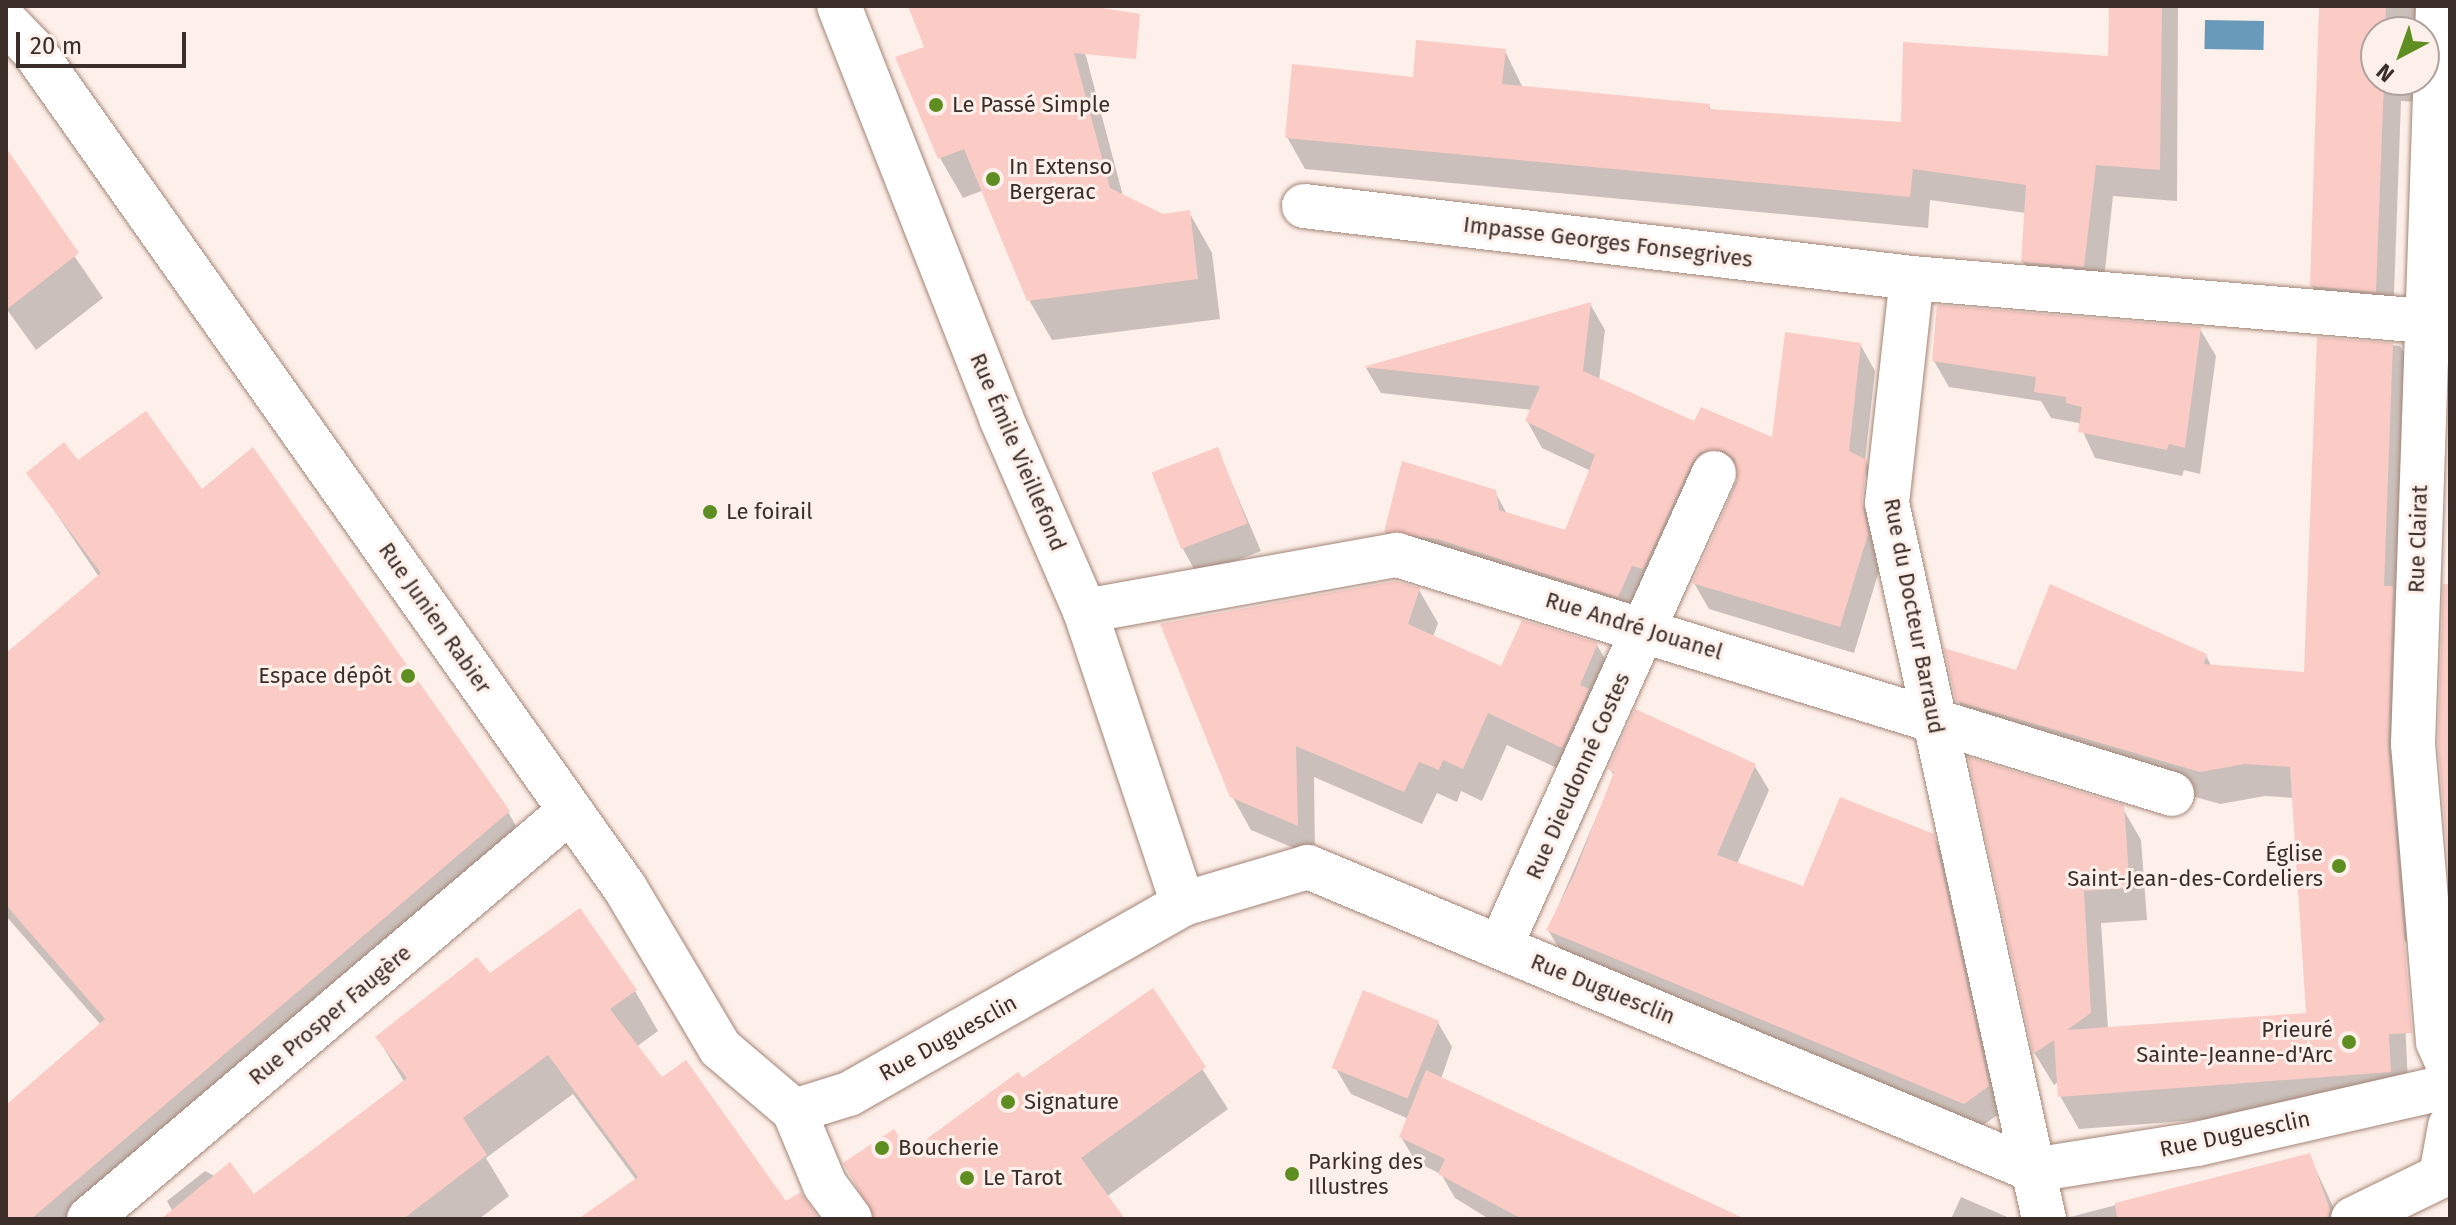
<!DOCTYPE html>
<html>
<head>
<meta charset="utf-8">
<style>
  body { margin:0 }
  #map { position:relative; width:2456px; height:1225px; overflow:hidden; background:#fdefe9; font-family:"Fira Sans",sans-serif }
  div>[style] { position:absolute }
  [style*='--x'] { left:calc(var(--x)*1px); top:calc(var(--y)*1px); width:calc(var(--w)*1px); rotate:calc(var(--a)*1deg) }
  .water>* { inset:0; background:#6a9ab9; transform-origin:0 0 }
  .shadow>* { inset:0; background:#0003 }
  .building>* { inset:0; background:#fbcbc6; transform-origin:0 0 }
  .roads { filter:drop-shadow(0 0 2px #a48476) drop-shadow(0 0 2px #a48476) }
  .street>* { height:44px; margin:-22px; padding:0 22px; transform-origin:22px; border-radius:22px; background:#fff }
  .dots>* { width:22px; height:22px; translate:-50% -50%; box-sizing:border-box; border:4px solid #fdefe9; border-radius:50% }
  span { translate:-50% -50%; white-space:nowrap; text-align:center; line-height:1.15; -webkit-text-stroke:6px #fdefe9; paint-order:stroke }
  .poi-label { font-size:22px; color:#3b2e28 }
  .left { translate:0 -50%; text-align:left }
  .right { translate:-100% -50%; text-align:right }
  .street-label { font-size:22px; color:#3b2e28 }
  .frame { position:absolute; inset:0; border:8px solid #3b2e28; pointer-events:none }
  .north { position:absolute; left:2360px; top:16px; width:80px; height:80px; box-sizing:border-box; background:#fdefe9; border:2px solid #afa29c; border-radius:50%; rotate:221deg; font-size:22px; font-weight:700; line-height:32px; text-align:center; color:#3b2e28 }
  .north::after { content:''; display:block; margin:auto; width:28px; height:36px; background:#5e8d21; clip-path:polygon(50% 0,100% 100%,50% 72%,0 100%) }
  .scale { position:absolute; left:16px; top:32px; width:170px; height:36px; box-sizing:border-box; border:4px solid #3b2e28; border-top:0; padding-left:10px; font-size:24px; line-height:28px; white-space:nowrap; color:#3b2e28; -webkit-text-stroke:6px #fdefe9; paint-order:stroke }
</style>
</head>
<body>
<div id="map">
  <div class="water">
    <div style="left:2205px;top:20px;width:59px;height:29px;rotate:1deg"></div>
  </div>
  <div class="shadow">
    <div style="clip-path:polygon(910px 6px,1029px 6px,1062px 16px,1086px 56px,1123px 196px,1162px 216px,1189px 212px,1212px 253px,1220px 319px,1052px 340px,1029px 300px,984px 190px,963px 198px,940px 158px,926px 48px)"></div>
    <div style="clip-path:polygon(2111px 6px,2178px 6px,2177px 201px,2113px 196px,2102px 298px,2041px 293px,2023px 262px,2026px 213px,1930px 200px,1928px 228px,1305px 169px,1287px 137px,1415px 79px,1505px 51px,1523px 88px,1709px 106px,1712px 111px,1903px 124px,2110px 58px)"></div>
    <div style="clip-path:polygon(2321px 6px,2421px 6px,2420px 32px,2376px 32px,2376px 80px,2418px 80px,2417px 102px,2401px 101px,2393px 322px,2330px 317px,2312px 286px)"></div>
    <div style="clip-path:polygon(6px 156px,103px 298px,36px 350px,6px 308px)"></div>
    <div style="clip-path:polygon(evenodd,1590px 304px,1605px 330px,1599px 381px,1694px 424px,1773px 440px,1860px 344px,1875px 371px,1865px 460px,1881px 488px,1882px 561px,1854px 653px,1709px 609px,1694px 583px,1738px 478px,1728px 474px,1634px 621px,1401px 558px,1386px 532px,1495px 492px,1507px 514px,1566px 532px,1591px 471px,1542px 448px,1527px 421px,1532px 410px,1381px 393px,1366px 368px,1590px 304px,1864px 469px,1867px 479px,1863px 511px,1859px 510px,1864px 469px)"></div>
    <div style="clip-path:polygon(2200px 329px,2216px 356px,2200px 474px,2184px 470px,2182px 476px,2095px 458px,2079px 423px,2051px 418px,2041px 401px,1949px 387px,1934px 361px)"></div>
    <div style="clip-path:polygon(2319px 339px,2400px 346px,2419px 379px,2421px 960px,2401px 936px,2409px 1104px,2079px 1129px,2060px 1096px,2059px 1081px,2054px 1085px,2035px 1054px,1971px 760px,2122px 807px,2141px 840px,2147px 920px,2101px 923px,2108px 1029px,2309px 1015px,2294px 798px,2265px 796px,2220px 804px,1977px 734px,1958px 700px,2018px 672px,2206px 656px,2212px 667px,2306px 674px)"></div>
    <div style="clip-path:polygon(1217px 449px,1261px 551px,1198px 576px,1183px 549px)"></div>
    <div style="clip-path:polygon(78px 463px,202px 492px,508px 812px,531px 852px,102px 1219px,6px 1219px,6px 1107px,101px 1025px,6px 916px,6px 655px,99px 577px,29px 473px)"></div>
    <div style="clip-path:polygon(1419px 590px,1438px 623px,1433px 637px,1502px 669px,1597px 645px,1616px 678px,1581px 779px,1507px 745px,1482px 801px,1461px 791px,1457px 802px,1437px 793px,1422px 824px,1314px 777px,1315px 857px,1251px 830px,1232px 796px)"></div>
    <div style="clip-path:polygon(1754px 765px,1769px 790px,1737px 864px,1805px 889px,1933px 836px,1947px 862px,2002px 1112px,1979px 1128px,1563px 955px,1548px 930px,1614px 776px,1610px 769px)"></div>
    <div style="clip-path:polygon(490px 976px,635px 991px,658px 1031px,636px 1047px,662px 1080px,785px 1204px,817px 1219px,621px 1219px,636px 1180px,573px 1094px,486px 1158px,509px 1196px,479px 1219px,165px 1219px,173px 1212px,167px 1201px,205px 1171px,254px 1197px,405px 1083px,377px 1037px)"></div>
    <div style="clip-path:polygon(1152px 991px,1228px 1109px,1106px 1197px,1122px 1219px,876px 1219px,909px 1155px)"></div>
    <div style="clip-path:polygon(1437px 1021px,1452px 1047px,1441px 1079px,1707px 1219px,1489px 1219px,1455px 1198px,1441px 1174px,1416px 1162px,1401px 1137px,1409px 1119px,1351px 1094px,1336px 1069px)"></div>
    <div style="clip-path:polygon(2309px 1155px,2339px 1219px,2069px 1219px,2070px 1217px)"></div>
    <div style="clip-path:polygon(1961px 1197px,2012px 1219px,1951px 1219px)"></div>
  </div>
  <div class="building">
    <div style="clip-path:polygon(908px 6px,1089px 6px,1140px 14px,1136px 59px,1074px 53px,1110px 188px,1163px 214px,1190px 210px,1198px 279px,1027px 301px,964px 149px,938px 159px,895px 57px,924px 47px)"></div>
    <div style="clip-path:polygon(2109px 6px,2162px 6px,2160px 170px,2096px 165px,2084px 267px,2021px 262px,2026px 185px,1913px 169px,1910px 197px,1285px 138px,1292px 64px,1413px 77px,1416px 40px,1506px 49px,1502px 84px,1710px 104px,1709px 109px,1901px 122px,1903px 42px,2108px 56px)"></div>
    <div style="clip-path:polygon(2319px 6px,2386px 6px,2385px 32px,2376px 32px,2376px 80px,2384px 80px,2376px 292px,2310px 286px)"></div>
    <div style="clip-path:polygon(6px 148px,79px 253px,6px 310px)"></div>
    <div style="clip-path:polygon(1591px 302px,1583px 371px,1694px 421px,1701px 407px,1772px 437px,1785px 332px,1861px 343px,1849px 451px,1867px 460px,1862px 501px,1868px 534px,1840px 627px,1692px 583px,1737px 483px,1735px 459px,1724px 450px,1700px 452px,1692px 462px,1643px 569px,1632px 566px,1618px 597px,1437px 539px,1384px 532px,1402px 461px,1496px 490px,1499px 510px,1565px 530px,1595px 455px,1525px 421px,1540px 386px,1363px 367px)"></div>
    <div style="clip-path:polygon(1937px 305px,2201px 327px,2185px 448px,2169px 444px,2167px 450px,2078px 432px,2082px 407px,2066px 403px,2066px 397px,2034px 392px,2036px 377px,1932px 361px)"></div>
    <div style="clip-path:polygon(2317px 337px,2393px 343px,2384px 586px,2393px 586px,2388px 746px,2412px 1033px,2389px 1034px,2391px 1072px,2058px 1097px,2054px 1040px,2033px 1054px,1968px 757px,2124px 805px,2130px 888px,2084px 891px,2091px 1013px,2067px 1030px,2306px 1013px,2290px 767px,2245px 764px,2200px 772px,1956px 701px,1944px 648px,2016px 670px,2050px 584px,2207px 654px,2204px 664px,2304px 672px)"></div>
    <div style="clip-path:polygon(146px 411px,202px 489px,253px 447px,510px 811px,31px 1219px,6px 1219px,6px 1105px,105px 1019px,6px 905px,6px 653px,101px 573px,26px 473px,64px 442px,78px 460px)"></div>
    <div style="left:1218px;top:447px;width:82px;height:71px;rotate:69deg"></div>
    <div style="clip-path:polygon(1395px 581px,1420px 588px,1408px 624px,1501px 666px,1522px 620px,1598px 643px,1580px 685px,1589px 689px,1562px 748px,1488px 713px,1463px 769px,1443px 760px,1439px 770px,1419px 762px,1404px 792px,1296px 746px,1298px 826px,1230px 797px,1160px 624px)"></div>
    <div style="clip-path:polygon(2443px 584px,2450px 584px,2450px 886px,2438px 743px)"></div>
    <div style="clip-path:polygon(1635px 709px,1756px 764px,1717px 855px,1803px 886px,1840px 797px,1934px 834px,1989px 1086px,1964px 1104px,1546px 930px,1574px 875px,1614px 772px,1608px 769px)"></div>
    <div style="clip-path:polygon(580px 908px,637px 990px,610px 1009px,662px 1077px,686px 1060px,786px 1201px,801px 1192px,819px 1219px,578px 1219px,638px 1177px,548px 1055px,463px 1118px,487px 1155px,403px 1219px,161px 1219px,230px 1162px,254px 1194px,407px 1078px,375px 1037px,477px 957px,490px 973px)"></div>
    <div style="clip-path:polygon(1153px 988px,1206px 1067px,1081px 1158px,1125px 1219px,875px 1219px,843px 1163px,894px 1129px,909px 1152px,1018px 1072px,1023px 1078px)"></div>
    <div style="left:1363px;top:990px;width:82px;height:84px;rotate:22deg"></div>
    <div style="clip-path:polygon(1426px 1070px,1606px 1154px,1745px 1219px,1522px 1219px,1438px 1174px,1445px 1159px,1399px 1137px)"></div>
    <div style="clip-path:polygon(2310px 1153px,2330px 1210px,2328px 1219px,2117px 1219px,2115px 1203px)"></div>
  </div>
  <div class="roads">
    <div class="street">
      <div style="--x:839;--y:6;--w:443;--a:68.5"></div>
      <div style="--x:1001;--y:418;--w:210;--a:66.5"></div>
      <div style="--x:1085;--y:611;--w:309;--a:71.5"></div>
      <div style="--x:2438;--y:6;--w:738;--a:91.94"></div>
      <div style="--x:2413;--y:744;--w:299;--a:85.2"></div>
      <div style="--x:2438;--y:1042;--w:30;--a:66"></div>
      <div style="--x:6;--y:22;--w:39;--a:46"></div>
      <div style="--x:33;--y:50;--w:1026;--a:54.76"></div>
      <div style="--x:625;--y:888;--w:186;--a:59.3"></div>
      <div style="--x:720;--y:1048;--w:97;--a:40.4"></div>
      <div style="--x:794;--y:1111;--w:80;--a:67.3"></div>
      <div style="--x:825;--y:1185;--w:42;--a:53.7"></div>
      <div style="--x:1304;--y:206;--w:612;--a:6.75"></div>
      <div style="--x:1085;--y:611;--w:317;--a:-10.2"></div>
      <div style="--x:1397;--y:555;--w:811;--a:17.14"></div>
      <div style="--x:1500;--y:947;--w:520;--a:-65.7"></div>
      <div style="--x:794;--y:1111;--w:58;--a:-17.2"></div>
      <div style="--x:849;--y:1094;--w:384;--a:-29.6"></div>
      <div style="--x:1183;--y:904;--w:130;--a:-16.5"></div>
      <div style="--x:1308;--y:867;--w:786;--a:22.68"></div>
      <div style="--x:2033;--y:1170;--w:166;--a:-9"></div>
      <div style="--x:2197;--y:1144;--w:260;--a:-12.9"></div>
      <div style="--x:89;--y:1219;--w:631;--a:-40.31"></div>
      <div style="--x:2044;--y:1219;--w:733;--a:-102.37"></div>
      <div style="--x:1887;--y:503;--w:226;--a:-83.7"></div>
      <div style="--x:1912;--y:278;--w:515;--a:4.79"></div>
      <div style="--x:2353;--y:1219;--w:98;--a:-26"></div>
      <div style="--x:2441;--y:1176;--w:51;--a:-79.8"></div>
    </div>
  </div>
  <div class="dots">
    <div style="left:936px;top:105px;background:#5e8d21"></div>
    <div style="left:993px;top:179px;background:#5e8d21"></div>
    <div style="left:710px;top:512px;background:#5e8d21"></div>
    <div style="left:408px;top:676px;background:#5e8d21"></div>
    <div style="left:2339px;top:866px;background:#5e8d21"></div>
    <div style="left:2349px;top:1042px;background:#5e8d21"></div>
    <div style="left:1008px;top:1102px;background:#5e8d21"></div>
    <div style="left:882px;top:1148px;background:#5e8d21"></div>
    <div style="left:1292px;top:1174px;background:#5e8d21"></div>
    <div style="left:967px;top:1178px;background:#5e8d21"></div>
  </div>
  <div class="poi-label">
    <span class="left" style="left:952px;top:105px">Le Passé Simple</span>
    <span class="left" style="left:1009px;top:179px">In Extenso<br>Bergerac</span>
    <span class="left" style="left:726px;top:512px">Le foirail</span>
    <span class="right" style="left:392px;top:676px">Espace dépôt</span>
    <span class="right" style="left:2323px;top:866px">Église<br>Saint-Jean-des-Cordeliers</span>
    <span class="right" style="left:2333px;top:1042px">Prieuré<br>Sainte-Jeanne-d'Arc</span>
    <span class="left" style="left:1024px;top:1102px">Signature</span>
    <span class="left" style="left:898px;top:1148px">Boucherie</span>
    <span class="left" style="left:1308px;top:1174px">Parking des<br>Illustres</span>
    <span class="left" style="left:983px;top:1178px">Le Tarot</span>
  </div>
  <div class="street-label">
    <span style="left:1608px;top:242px;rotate:7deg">Impasse Georges Fonsegrives</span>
    <span style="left:1018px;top:452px;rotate:67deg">Rue Émile Vieillefond</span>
    <span style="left:2418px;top:539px;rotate:-88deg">Rue Clairat</span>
    <span style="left:1914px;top:616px;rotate:79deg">Rue du Docteur Barraud</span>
    <span style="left:435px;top:618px;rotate:55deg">Rue Junien Rabier</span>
    <span style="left:1634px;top:626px;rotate:17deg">Rue André Jouanel</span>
    <span style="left:1578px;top:776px;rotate:-66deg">Rue Dieudonné Costes</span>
    <span style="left:1603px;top:989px;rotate:22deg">Rue Duguesclin</span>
    <span style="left:330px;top:1015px;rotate:-40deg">Rue Prosper Faugère</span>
    <span style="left:948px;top:1038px;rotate:-29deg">Rue Duguesclin</span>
    <span style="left:2235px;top:1134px;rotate:-12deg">Rue Duguesclin</span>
  </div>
  <div class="frame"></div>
  <div class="north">N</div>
  <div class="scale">20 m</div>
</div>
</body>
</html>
